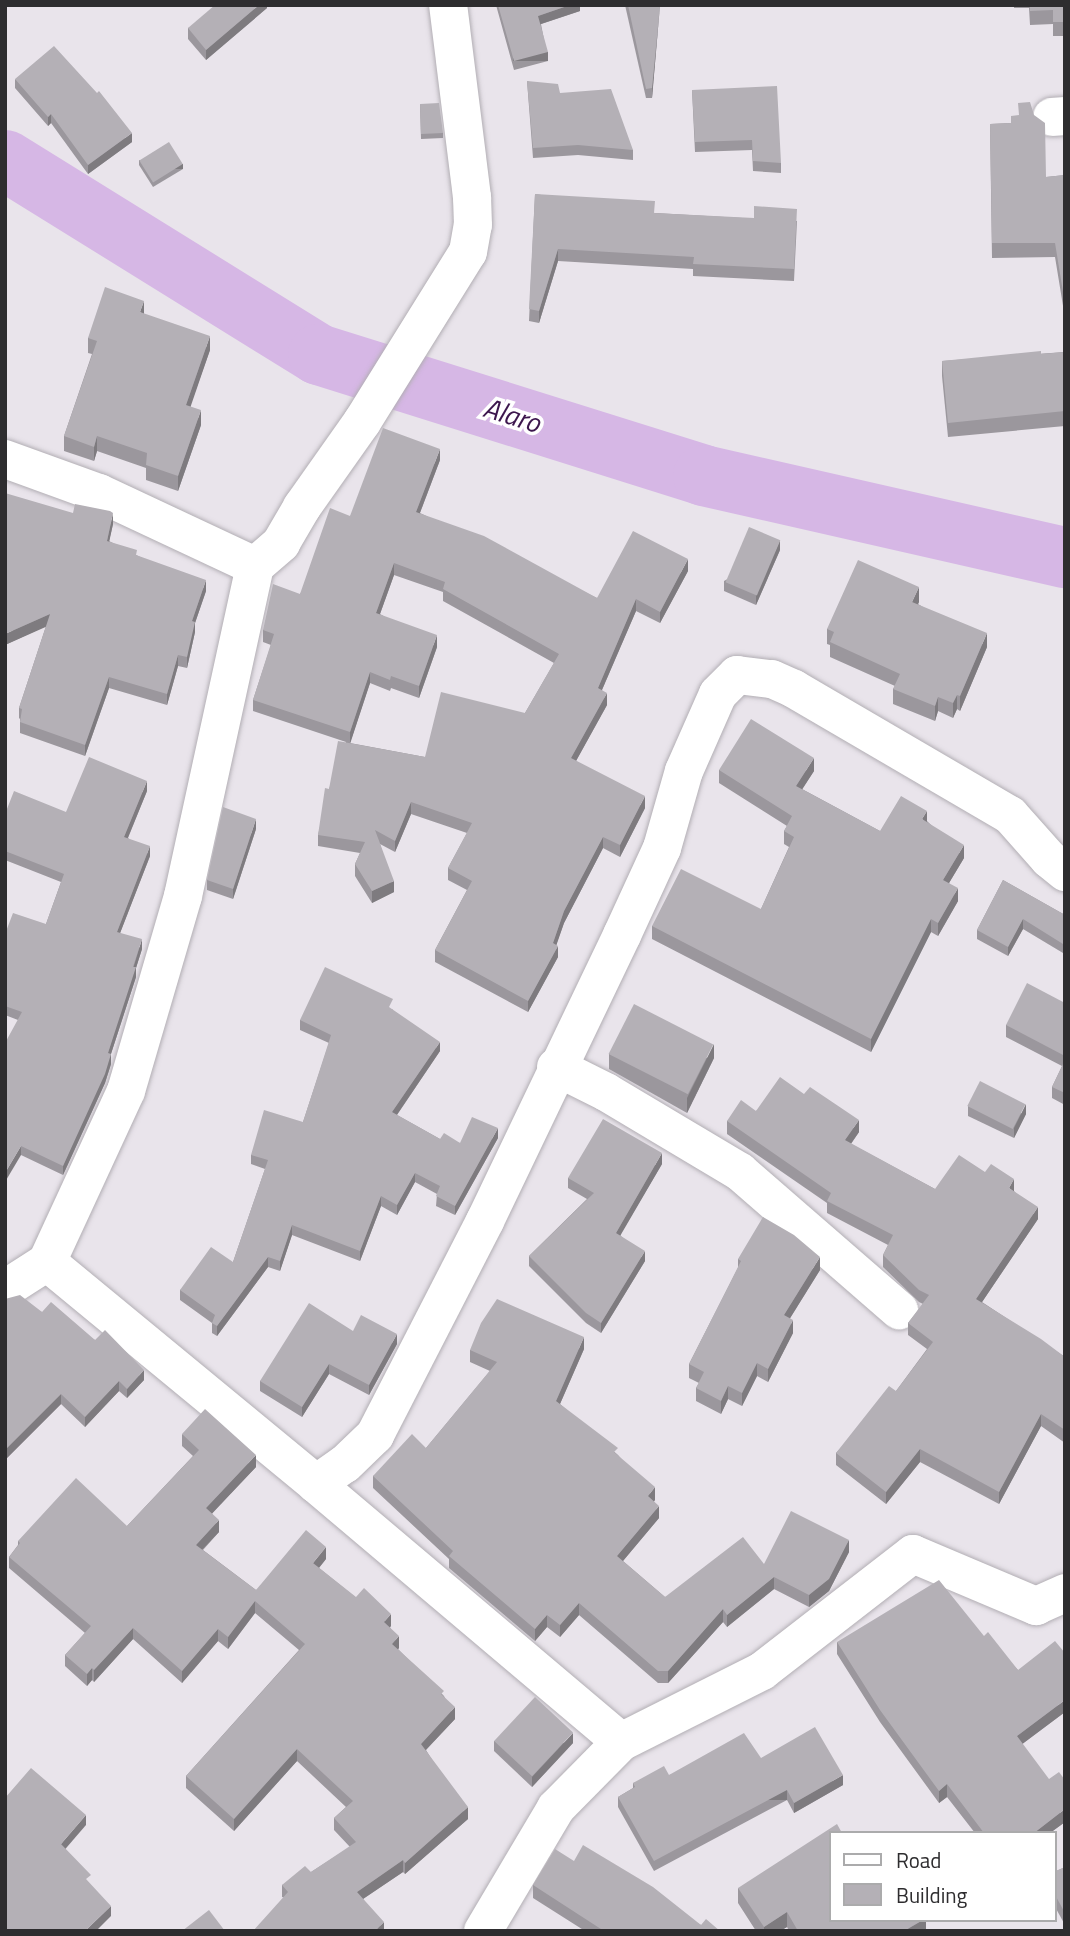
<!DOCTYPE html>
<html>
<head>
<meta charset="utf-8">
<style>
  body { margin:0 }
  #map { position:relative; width:1070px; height:1936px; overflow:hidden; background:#e9e4eb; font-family:"Titillium Web",sans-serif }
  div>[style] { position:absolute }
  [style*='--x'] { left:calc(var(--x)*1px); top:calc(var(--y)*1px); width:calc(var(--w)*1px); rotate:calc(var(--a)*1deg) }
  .river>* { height:61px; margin:-30.5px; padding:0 30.5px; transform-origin:30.5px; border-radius:30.5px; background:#d6b7e5 }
  .roads { filter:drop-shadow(0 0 2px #b2aeb4) drop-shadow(0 0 2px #b2aeb4) }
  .street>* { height:38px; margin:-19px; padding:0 19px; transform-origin:19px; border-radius:19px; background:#fff }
  .wall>* { inset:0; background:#9b979d }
  .shaded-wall>* { inset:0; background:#7e7b7f; transform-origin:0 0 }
  .building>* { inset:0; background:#b4b0b6; transform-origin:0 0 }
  span { translate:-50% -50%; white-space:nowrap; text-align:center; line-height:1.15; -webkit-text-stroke:7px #fff; paint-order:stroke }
  .water-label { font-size:28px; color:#3c164d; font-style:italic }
  .frame { position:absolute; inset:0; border:7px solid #2e2d2f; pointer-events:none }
  .legend { position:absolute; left:829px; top:1831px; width:228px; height:91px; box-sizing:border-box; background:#fff; border:2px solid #ababac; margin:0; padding:9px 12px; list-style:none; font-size:21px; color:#2e2d2f }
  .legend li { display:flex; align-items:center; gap:14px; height:35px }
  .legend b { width:35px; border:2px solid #ababac }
</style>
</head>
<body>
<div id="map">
  <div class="river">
    <div style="--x:5;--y:160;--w:368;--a:31.8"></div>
    <div style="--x:318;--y:354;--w:404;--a:17.4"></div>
    <div style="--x:703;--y:475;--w:371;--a:12.8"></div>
  </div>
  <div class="roads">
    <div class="street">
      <div style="--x:1052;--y:117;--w:13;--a:-4"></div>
      <div style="--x:5;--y:459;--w:100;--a:19.9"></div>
      <div style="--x:99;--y:493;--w:172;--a:25.1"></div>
      <div style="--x:556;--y:1067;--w:56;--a:26.6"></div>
      <div style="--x:606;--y:1092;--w:156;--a:30.8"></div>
      <div style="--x:740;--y:1172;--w:211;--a:41"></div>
      <div style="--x:47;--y:1262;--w:349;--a:39.5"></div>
      <div style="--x:316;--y:1484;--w:399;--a:40.2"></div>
      <div style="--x:621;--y:1742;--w:158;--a:-26.7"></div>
      <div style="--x:762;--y:1671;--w:191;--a:-37.8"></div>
      <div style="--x:913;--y:1554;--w:134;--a:22.9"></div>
      <div style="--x:1036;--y:1606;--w:32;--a:-24"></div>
      <div style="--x:5;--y:1289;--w:50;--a:-32.7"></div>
      <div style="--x:47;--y:1262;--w:188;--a:-65.2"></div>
      <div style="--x:126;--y:1091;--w:203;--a:-73.7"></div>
      <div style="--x:183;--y:896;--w:338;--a:-77.7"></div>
      <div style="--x:255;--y:566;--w:35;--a:-41"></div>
      <div style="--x:281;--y:543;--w:42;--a:-59.7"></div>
      <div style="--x:302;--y:507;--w:104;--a:-54.8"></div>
      <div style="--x:362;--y:422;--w:200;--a:-58.1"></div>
      <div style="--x:468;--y:252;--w:27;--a:-80"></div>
      <div style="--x:473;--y:225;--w:28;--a:-92"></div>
      <div style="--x:472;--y:197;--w:193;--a:-97.1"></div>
      <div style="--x:316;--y:1484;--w:35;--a:-35"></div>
      <div style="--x:345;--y:1464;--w:42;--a:-44"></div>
      <div style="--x:375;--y:1435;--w:241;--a:-62.8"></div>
      <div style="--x:485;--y:1221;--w:317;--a:-64.4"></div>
      <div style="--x:622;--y:935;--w:96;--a:-65.3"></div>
      <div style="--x:662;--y:848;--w:80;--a:-74.1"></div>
      <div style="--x:684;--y:771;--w:84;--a:-66.2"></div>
      <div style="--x:718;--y:694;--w:27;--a:-45"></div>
      <div style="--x:737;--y:675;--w:35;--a:7"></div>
      <div style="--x:772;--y:679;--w:24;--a:24"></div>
      <div style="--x:794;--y:689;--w:250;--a:30.3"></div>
      <div style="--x:1010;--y:815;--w:59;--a:48.4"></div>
      <div style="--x:1049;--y:859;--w:21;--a:39"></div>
      <div style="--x:483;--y:1931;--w:143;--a:-59.3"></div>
      <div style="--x:556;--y:1808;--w:93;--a:-45.4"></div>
    </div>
  </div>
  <div class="wall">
    <div style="clip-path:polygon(267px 5px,267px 8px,206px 60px,188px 39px,188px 28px)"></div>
    <div style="clip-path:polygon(496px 5px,580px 5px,580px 11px,541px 24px,548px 61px,514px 70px)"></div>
    <div style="clip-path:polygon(625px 5px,660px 5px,652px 98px,646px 98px)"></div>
    <div style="clip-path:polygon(1014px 5px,1065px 5px,1065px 36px,1053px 36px,1053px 24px,1030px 25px,1029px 8px,1014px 8px)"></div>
    <div style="clip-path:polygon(15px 79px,132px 142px,88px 174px,51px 123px,48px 126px,15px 88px)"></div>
    <div style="clip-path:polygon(527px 81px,560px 93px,633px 150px,633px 160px,578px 155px,533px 158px)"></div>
    <div style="clip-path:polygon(692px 90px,781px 163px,781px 173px,753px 171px,752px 150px,695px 152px)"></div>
    <div style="clip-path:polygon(420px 104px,443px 133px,443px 138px,421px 139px)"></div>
    <div style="clip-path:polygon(1011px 123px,1046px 177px,1065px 175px,1065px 312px,1064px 312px,1055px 257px,992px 258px,990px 124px)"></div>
    <div style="clip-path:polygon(139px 160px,183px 169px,153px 187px,139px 165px)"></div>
    <div style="clip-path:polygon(535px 194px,655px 213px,797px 221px,794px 281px,693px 276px,693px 269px,558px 261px,539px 323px,529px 321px)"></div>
    <div style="clip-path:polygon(144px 314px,210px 350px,190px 406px,201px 425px,178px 491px,146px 480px,146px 468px,97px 451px,94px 461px,64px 451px,64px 436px,92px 354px,88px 353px,88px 338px)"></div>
    <div style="clip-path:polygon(1065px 352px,1065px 426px,948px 437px,942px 376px,942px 361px)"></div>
    <div style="clip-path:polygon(evenodd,440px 460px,420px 513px,597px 598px,688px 571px,660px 623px,636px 611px,602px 690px,607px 705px,576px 761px,645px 808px,620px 857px,603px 848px,564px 923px,556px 945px,558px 957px,528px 1012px,435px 962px,435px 950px,467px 890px,448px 880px,448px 868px,467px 833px,411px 814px,395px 852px,380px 844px,394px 892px,372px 903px,355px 876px,355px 864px,360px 853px,318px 846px,318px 835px,329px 789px,346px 742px,253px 711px,253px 700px,271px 645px,263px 642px,263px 630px,300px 594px,350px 516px,440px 460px,394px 575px,443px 592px,443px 601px,554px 663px,525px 713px,425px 757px,350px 743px,370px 683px,390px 691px,391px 688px,419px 698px,437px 647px,380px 614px,394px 575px)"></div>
    <div style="clip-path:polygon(73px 513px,113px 524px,109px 541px,206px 591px,195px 623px,195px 632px,187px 668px,178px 666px,167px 705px,109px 688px,85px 756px,20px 733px,20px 719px,19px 718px,19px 708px,46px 626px,5px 645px)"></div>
    <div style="clip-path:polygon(780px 550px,756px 605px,724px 591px,724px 581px)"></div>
    <div style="clip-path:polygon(919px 602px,918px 604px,987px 647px,960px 711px,957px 709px,953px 718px,938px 711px,935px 721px,893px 704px,893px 689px,895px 686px,830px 657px,830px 645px,827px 644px,827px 629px)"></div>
    <div style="clip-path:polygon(719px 770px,814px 771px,802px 789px,880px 831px,927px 821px,964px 858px,949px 883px,958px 901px,938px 936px,931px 932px,871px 1052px,652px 939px,652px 926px,761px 909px,789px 847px,784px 844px,784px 831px,787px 826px,719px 783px)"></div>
    <div style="clip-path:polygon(147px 791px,128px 838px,150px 856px,120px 933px,142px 949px,136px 968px,136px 977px,111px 1054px,111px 1064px,105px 1083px,63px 1175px,21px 1155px,18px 1020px,5px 1015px,5px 934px,46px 924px,61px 882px,5px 860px,5px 814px,66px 812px)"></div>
    <div style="clip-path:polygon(256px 829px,233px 899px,207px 890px,207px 880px)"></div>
    <div style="clip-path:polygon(1003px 880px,1065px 915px,1065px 949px,1063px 953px,1023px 929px,1008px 956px,977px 939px,977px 930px)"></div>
    <div style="clip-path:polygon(1065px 1003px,1065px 1105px,1052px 1098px,1052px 1087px,1062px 1066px,1006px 1037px,1006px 1025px)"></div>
    <div style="clip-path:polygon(393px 1009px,392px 1010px,440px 1051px,397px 1115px,440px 1139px,460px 1143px,498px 1138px,455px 1215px,436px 1206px,437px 1194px,415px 1182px,397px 1215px,381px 1206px,360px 1261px,292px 1235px,280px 1271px,268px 1267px,217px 1336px,212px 1333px,212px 1323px,180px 1300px,180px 1290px,233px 1262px,265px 1169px,251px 1164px,251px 1155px,303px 1122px,329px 1043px,300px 1030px,300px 1020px)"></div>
    <div style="clip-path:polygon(609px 1054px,714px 1058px,687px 1113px,609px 1069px)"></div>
    <div style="clip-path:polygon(804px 1094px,859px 1132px,851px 1144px,935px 1189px,1014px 1191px,1038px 1219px,982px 1302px,1065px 1357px,1065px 1443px,1041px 1426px,999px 1504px,920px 1462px,886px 1504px,836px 1465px,836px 1453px,896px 1391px,927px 1349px,908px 1335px,908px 1323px,923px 1304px,919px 1302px,883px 1267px,883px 1255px,888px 1245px,827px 1213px,827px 1203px,727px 1134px,727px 1121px)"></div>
    <div style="clip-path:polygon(968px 1106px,1026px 1114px,1014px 1138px,968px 1116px)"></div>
    <div style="clip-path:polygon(662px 1164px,620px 1235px,645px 1261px,601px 1333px,586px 1323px,529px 1266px,529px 1256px,587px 1199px,568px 1188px,568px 1178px)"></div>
    <div style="clip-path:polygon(738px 1259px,820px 1270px,790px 1318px,793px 1333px,768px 1382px,757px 1376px,742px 1406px,728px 1399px,721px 1414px,696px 1401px,696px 1388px,699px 1383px,689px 1378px,689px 1364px,738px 1268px)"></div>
    <div style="clip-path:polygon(5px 1299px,42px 1312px,95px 1340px,144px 1380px,127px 1398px,119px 1391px,85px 1427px,61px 1404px,6px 1459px,5px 1458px)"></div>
    <div style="clip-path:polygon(353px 1331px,397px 1344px,369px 1395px,329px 1374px,302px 1417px,260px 1391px,260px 1381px)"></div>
    <div style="clip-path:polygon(584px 1349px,560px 1404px,618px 1455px,655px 1500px,654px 1501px,659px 1518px,623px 1561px,665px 1597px,764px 1564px,849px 1552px,829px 1591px,809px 1607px,774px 1589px,727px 1627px,723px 1622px,668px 1683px,658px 1683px,579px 1615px,560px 1637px,547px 1627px,535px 1641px,449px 1568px,449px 1559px,373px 1488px,373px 1476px,426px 1448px,490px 1371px,470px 1362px,470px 1350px)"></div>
    <div style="clip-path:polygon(182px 1434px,256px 1467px,212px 1513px,219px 1532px,203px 1550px,256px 1590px,326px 1559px,319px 1568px,391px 1626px,390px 1627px,399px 1648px,398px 1649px,444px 1696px,455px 1719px,426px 1750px,468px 1819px,405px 1874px,403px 1872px,363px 1899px,384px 1931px,282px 1897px,282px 1885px,311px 1872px,350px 1847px,334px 1830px,334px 1818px,346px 1807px,297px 1761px,234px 1831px,186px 1788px,186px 1776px,299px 1650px,255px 1613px,228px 1649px,218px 1641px,182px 1683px,133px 1639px,94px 1682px,92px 1680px,87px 1686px,65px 1666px,65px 1655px,85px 1633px,9px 1568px,9px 1557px,18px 1545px,18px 1541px,127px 1526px,193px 1456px,182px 1446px)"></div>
    <div style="clip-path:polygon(984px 1636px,1018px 1670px,1065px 1712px,1022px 1744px,1065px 1822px,1050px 1833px,975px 1833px,947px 1797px,939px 1803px,880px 1722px,837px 1654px,837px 1642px)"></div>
    <div style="clip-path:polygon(494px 1741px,573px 1743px,532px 1787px,494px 1751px)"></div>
    <div style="clip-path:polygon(761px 1758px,843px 1785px,794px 1813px,787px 1800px,654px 1871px,618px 1807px,618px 1797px,633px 1788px,633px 1783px,669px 1775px)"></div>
    <div style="clip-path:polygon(574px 1861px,701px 1925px,720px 1931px,585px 1931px,533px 1898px,533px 1885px)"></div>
    <div style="clip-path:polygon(1065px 1867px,1065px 1925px,1054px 1905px,1054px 1872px)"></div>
    <div style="clip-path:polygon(738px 1888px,830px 1920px,926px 1920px,926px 1931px,789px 1931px,787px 1927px,780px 1931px,756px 1931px,738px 1903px)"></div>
  </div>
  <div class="shaded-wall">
    <div style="clip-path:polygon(259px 5px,267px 5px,267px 8px,206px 60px,206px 50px)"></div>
    <div style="clip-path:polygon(570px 5px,580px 5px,580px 11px,538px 25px,538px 16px)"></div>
    <div style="clip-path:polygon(660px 5px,652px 98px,652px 88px)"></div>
    <div style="left:548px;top:52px;width:9px;height:35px;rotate:90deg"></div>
    <div style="clip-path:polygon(51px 114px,51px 123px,48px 126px,48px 117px)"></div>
    <div style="clip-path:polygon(132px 133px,132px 142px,88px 174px,88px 165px)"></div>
    <div style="left:183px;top:164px;width:5px;height:35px;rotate:90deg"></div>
    <div style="clip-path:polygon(558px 249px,558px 261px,539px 323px,539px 311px)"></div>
    <div style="clip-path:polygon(144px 301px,144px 315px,140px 312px)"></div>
    <div style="clip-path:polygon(210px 336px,210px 350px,186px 420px,186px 405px)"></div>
    <div style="clip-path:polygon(201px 410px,201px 425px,178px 491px,178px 476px)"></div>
    <div style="clip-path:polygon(97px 436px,97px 451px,94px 461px,94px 447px)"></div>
    <div style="clip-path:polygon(440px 449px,440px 460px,416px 523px,416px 512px)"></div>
    <div style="clip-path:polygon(113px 513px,113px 524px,107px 552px,107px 541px)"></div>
    <div style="clip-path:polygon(780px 540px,780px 550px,756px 605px,756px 594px)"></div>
    <div style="clip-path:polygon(688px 559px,688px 571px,660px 623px,660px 612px)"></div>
    <div style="clip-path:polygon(394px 563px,394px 575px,376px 625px,376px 613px)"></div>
    <div style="clip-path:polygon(206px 580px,206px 591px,195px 623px,195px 632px,187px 668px,187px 657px,192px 621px)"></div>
    <div style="clip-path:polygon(919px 587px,919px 602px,912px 616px,912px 602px)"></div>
    <div style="clip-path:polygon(636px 599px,636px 611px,598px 699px,598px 688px)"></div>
    <div style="clip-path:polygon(50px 614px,50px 625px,5px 645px,5px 634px)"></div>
    <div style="clip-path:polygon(987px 633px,987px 647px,960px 711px,960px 696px)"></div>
    <div style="clip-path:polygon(437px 635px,437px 647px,419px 698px,419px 686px)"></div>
    <div style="clip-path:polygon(178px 655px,178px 666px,167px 705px,167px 694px)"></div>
    <div style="clip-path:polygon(370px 672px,370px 683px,350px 744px,350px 732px)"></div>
    <div style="clip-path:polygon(109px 677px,109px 688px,85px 756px,85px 745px)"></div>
    <div style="clip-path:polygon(607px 693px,607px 705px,571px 770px,571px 758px)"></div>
    <div style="clip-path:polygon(957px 695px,957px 709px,953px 718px,953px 703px)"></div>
    <div style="clip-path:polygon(938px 697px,938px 711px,935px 721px,935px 706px)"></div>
    <div style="clip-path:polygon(814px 758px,814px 771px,796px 799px,796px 786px)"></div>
    <div style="clip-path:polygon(147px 781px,147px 791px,124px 847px,124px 837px)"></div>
    <div style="clip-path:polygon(645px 796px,645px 808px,620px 857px,620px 845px)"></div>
    <div style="clip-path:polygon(411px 802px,411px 814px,395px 852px,395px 841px)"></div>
    <div style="clip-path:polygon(927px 811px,927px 824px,922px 819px)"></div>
    <div style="clip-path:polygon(256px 819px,256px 829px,233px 899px,233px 889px)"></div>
    <div style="clip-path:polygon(603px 837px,603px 848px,564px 923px,553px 955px,553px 943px,564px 911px)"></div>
    <div style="clip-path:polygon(964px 845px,964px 858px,943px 893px,943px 880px)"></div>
    <div style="clip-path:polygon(150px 846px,150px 856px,117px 941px,117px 932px)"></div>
    <div style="clip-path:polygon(394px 881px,394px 892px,372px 903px,372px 891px)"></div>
    <div style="clip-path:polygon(958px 888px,958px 901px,938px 936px,938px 923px)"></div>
    <div style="clip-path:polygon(931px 919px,931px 932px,871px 1052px,871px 1039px)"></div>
    <div style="clip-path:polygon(1023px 919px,1023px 929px,1008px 956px,1008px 947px)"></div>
    <div style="clip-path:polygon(142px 939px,142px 949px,136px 968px,136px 977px,108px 1063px,108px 1053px)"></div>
    <div style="clip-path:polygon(558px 946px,558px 957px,528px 1012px,528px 1001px)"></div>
    <div style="clip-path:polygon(440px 1042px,440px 1051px,392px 1122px,392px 1112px)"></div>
    <div style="clip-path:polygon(714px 1044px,714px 1058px,687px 1113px,687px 1098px)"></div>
    <div style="clip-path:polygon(111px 1054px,111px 1064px,105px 1083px,63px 1175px,63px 1166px)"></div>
    <div style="clip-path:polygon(1026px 1104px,1026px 1114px,1014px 1138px,1014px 1128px)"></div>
    <div style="clip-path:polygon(859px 1120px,859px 1132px,845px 1152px,845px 1140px)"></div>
    <div style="clip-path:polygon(498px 1128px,498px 1138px,455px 1215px,455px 1206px)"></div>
    <div style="clip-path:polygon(21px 1146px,21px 1155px,5px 1182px,5px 1173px)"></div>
    <div style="clip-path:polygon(662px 1153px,662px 1164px,616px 1243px,616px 1233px)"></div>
    <div style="clip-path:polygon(415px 1173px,415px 1182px,397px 1215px,397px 1205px)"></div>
    <div style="clip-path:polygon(1014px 1179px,1014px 1192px,1009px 1188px)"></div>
    <div style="clip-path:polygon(381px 1196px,381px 1206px,360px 1261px,360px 1251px)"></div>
    <div style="clip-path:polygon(1038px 1207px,1038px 1219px,976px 1311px,976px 1299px)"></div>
    <div style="clip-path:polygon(292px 1225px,292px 1235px,280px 1271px,280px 1261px)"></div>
    <div style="clip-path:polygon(645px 1251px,645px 1261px,601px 1333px,601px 1323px)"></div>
    <div style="clip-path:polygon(268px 1257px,268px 1267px,217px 1336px,217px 1326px)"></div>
    <div style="clip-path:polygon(820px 1257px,820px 1270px,784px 1328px,784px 1315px)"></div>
    <div style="clip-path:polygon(793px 1320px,793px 1333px,768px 1382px,768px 1369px)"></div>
    <div style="clip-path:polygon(397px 1334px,397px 1344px,369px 1395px,369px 1385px)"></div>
    <div style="clip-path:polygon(584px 1337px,584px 1349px,556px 1413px,556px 1401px)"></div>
    <div style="clip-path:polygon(757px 1363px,757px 1376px,742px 1406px,742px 1393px)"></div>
    <div style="clip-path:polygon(329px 1364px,329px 1374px,302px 1417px,302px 1407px)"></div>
    <div style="clip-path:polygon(144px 1370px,144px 1380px,127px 1398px,127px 1389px)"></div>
    <div style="clip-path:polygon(119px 1381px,119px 1391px,85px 1427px,85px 1417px)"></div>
    <div style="clip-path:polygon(728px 1386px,728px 1399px,721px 1414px,721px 1401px)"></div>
    <div style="clip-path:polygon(61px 1394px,61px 1404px,6px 1459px,6px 1449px)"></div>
    <div style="clip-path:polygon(1041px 1414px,1041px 1426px,999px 1504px,999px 1492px)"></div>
    <div style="clip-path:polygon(920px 1449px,920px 1462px,886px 1504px,886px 1492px)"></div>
    <div style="clip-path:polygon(256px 1455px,256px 1467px,206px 1520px,206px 1508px)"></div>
    <div style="clip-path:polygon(655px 1487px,655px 1500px,648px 1508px,648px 1496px)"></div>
    <div style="clip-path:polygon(659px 1506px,659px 1518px,617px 1568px,617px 1556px)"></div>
    <div style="clip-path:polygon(219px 1520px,219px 1532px,196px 1556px,196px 1545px)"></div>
    <div style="clip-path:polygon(849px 1540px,849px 1552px,829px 1591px,809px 1607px,809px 1595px)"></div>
    <div style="clip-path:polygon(326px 1547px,326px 1559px,313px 1575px,313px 1563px)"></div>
    <div style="clip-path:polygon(774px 1577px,774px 1589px,727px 1627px,727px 1615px)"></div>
    <div style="clip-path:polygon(255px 1601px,255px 1613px,228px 1649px,228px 1637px)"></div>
    <div style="clip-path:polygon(579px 1603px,579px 1615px,560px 1637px,560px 1625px)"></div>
    <div style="clip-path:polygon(723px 1609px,723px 1622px,668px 1683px,668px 1671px)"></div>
    <div style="clip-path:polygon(391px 1614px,391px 1626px,384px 1633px,384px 1622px)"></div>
    <div style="clip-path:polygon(547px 1615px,547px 1627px,535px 1641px,535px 1629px)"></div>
    <div style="clip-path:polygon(133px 1628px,133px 1639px,94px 1682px,94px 1670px)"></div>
    <div style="clip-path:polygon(218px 1629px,218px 1641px,182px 1683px,182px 1671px)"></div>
    <div style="clip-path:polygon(399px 1636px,399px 1648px,392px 1656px,392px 1644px)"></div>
    <div style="clip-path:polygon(92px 1668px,92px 1680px,87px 1686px,87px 1674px)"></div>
    <div style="clip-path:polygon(1065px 1700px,1065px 1712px,1017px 1748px,1017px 1736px)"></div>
    <div style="clip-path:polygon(455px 1707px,455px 1719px,421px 1755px,421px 1744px)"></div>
    <div style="clip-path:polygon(573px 1733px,573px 1743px,532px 1787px,532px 1777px)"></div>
    <div style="clip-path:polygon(297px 1749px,297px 1761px,234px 1831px,234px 1819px)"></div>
    <div style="clip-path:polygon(843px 1775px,843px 1785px,794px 1813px,794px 1803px)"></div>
    <div style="clip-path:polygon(947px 1784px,947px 1797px,939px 1803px,939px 1791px)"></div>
    <div style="left:787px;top:1790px;width:10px;height:151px;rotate:90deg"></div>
    <div style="clip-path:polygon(468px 1807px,468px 1819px,405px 1874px,405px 1863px)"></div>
    <div style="clip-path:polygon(1065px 1809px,1065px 1822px,1050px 1833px,1034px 1833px)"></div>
    <div style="clip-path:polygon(86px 1815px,86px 1825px,61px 1854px,61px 1844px)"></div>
    <div style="clip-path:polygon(403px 1860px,403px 1872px,357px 1903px,357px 1892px)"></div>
    <div style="clip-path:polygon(111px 1906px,111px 1916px,96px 1931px,85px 1931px)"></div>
    <div style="clip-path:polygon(787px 1912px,787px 1927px,780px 1931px,764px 1931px,764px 1927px)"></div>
    <div style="clip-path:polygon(923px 1920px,926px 1920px,926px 1931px,904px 1931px)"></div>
    <div style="clip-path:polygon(384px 1922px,384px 1931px,375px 1931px)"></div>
  </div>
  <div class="building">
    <div style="clip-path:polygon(215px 5px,259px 5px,206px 50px,188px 28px)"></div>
    <div style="clip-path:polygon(498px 5px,570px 5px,538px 16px,548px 52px,514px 61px)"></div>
    <div style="clip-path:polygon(628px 5px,660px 5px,652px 88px,646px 89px)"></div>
    <div style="clip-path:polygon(1030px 5px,1065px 5px,1065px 22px,1053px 22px,1053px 10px,1030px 11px)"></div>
    <div style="clip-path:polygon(54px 46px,97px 93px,99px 91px,132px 133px,88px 165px,51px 114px,48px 117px,15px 79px)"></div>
    <div style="clip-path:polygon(527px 81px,558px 84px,560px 93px,611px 89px,633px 150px,578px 145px,533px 148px)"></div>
    <div style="clip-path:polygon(777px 86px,781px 163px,753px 161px,752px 140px,695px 142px,692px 90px)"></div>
    <div style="clip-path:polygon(1030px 102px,1034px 115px,1045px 123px,1046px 177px,1065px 175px,1065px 298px,1064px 298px,1055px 243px,992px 243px,990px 124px,1011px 123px,1011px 116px,1019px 115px,1018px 103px)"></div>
    <div style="clip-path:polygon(439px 103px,443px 133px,421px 134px,420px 104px)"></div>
    <div style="left:169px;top:142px;width:26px;height:35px;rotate:58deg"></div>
    <div style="clip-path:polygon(535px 194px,655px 201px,654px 213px,754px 218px,754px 206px,797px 209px,794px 269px,693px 264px,694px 257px,558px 249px,539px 311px,529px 309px)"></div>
    <div style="clip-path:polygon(105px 287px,144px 301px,140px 312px,210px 336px,186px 405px,201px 410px,178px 476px,146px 465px,147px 453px,97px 436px,94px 447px,64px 436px,97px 341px,88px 338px)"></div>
    <div style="clip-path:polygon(1041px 351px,1041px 354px,1065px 352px,1065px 411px,948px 423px,942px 361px)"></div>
    <div style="clip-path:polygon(383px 428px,440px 449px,416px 512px,484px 536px,597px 598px,633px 531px,688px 559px,660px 612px,636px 599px,598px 688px,607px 693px,571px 758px,645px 796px,620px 845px,603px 837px,564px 911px,553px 943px,558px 946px,528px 1001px,435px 950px,472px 881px,448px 868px,472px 823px,411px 802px,395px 841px,375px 830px,394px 881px,372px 891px,355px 864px,365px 842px,318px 835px,325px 788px,329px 789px,338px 741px,425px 757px,441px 692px,525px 713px,559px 654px,443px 589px,445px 582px,394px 563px,376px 613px,437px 635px,419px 686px,391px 676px,390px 680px,370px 672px,350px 732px,253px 700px,274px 634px,263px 630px,273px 584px,300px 594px,330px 508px,350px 516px)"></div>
    <div style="clip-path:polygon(5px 493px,73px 513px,75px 504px,110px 511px,113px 513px,107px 541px,137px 550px,136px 555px,206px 580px,192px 621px,195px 622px,187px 657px,178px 655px,167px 694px,109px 677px,85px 745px,20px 722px,22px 709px,19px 708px,50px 614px,5px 634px)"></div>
    <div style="left:749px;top:527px;width:34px;height:60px;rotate:23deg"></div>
    <div style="clip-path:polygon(858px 560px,919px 587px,912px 602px,987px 633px,960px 696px,957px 695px,953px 703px,938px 697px,935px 706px,893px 689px,900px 674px,830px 642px,834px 632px,827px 629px)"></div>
    <div style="clip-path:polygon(751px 719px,814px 758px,796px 786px,880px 831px,901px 796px,927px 811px,922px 819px,964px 845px,943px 880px,958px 888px,938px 923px,931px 919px,871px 1039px,652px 926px,681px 869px,761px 909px,794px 837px,784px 831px,792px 816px,719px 770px)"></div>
    <div style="clip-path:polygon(89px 757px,147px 781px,124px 837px,150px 846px,117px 932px,142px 939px,133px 967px,136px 967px,108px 1053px,111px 1054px,105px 1074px,63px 1166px,21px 1146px,5px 1173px,5px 1043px,22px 1012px,5px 1006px,5px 934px,13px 913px,46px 924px,64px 874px,5px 851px,5px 814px,14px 791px,66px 812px)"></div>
    <div style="clip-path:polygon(223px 807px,256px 819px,233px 889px,207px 880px)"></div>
    <div style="clip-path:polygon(1003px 880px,1065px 915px,1065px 940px,1063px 944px,1023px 919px,1008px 947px,977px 930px)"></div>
    <div style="clip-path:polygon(325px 967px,393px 999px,389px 1007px,440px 1042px,392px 1112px,440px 1139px,444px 1133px,460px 1143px,472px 1117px,498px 1128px,455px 1206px,436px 1196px,440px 1186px,415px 1173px,397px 1205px,381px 1196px,360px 1251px,292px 1225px,280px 1261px,268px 1257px,217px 1326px,212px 1323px,215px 1315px,180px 1290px,211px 1247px,233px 1262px,268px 1160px,251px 1155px,264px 1110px,303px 1122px,331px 1035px,300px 1020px)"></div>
    <div style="clip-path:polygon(1027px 983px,1065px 1003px,1065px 1056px,1006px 1025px)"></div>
    <div style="left:634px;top:1004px;width:89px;height:56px;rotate:27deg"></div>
    <div style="clip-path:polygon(1065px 1060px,1065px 1093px,1052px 1087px)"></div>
    <div style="clip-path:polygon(780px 1077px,804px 1094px,810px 1087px,859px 1120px,845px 1140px,935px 1189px,959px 1155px,985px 1172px,991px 1164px,1014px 1179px,1009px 1188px,1038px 1207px,976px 1299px,1041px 1339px,1065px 1357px,1065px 1430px,1041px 1414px,999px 1492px,920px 1449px,886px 1492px,836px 1453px,889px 1386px,896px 1391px,933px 1342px,908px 1323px,929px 1295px,919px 1290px,883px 1255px,893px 1235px,827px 1201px,831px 1193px,727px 1121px,741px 1100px,756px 1111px)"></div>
    <div style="left:980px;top:1081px;width:51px;height:28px;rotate:27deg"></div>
    <div style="clip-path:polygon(603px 1119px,662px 1153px,616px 1233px,645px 1251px,601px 1323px,586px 1313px,529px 1256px,594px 1193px,568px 1178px)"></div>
    <div style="clip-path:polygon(763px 1217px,794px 1235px,820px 1257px,784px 1315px,793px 1320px,768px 1369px,757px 1363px,742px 1393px,728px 1386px,721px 1401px,696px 1388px,704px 1372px,689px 1364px,741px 1261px,738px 1259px)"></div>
    <div style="clip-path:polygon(20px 1295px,42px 1312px,51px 1302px,95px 1340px,105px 1330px,144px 1370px,127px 1389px,119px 1381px,85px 1417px,61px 1394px,6px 1449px,5px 1449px,5px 1299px)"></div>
    <div style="clip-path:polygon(497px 1299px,584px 1337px,556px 1401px,618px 1448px,614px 1452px,655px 1487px,648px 1496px,659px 1506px,617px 1556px,665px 1597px,743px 1537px,764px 1564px,791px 1511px,849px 1540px,829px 1579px,809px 1595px,774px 1577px,727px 1615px,723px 1609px,668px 1671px,658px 1671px,579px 1603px,560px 1625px,547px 1615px,535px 1629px,449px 1556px,453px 1551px,373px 1476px,412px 1434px,426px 1448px,497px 1362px,470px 1350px,481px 1323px)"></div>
    <div style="clip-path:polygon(309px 1303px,353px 1331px,361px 1315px,397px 1334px,369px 1385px,329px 1364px,302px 1407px,260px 1381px)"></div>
    <div style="clip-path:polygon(205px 1409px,256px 1455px,206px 1508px,219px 1520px,196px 1545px,256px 1590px,306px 1530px,326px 1547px,313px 1563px,356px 1597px,364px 1588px,391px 1614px,384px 1622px,399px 1636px,392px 1644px,444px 1691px,441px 1694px,455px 1707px,421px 1744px,468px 1807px,405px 1863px,403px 1860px,357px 1892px,384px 1922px,375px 1931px,253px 1931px,288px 1892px,282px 1885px,305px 1866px,311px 1872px,356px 1842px,334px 1818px,353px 1801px,297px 1749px,234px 1819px,186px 1776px,305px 1644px,255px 1601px,228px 1637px,218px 1629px,182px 1671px,133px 1628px,94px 1670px,92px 1668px,87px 1674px,65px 1655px,91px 1626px,9px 1557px,20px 1543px,18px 1541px,76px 1478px,127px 1526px,199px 1450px,182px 1434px)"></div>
    <div style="clip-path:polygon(939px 1580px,984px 1636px,988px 1632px,1018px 1670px,1055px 1641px,1065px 1653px,1065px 1700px,1017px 1736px,1049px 1779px,1059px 1772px,1065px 1780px,1065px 1809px,1034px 1833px,1023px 1833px,1022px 1831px,1019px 1833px,984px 1833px,947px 1784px,939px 1791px,880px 1710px,837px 1642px)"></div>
    <div style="left:535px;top:1697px;width:52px;height:60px;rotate:43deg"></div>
    <div style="clip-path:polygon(815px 1727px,843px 1775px,794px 1803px,787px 1790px,654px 1861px,618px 1797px,635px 1787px,633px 1783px,664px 1766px,669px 1775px,744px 1733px,761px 1758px)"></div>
    <div style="clip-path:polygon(31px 1768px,86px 1815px,61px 1844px,91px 1875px,86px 1879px,111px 1906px,85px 1931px,5px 1931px,5px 1798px)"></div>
    <div style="clip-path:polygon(837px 1824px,842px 1833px,830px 1833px,830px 1920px,923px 1920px,904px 1931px,798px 1931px,787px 1912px,764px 1927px,738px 1888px)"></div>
    <div style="clip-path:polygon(583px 1845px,653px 1887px,701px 1925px,706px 1919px,720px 1931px,604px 1931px,533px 1885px,555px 1849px,574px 1861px)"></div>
    <div style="clip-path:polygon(1065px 1867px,1065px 1913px,1054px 1893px,1054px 1872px)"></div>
    <div style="clip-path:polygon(209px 1910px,225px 1931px,182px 1931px)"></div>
  </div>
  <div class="water-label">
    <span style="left:512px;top:415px;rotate:17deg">Alaro</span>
  </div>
  <div class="frame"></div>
  <ul class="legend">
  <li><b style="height:9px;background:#fff"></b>Road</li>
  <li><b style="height:19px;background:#b4b0b6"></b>Building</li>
  </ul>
</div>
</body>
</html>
